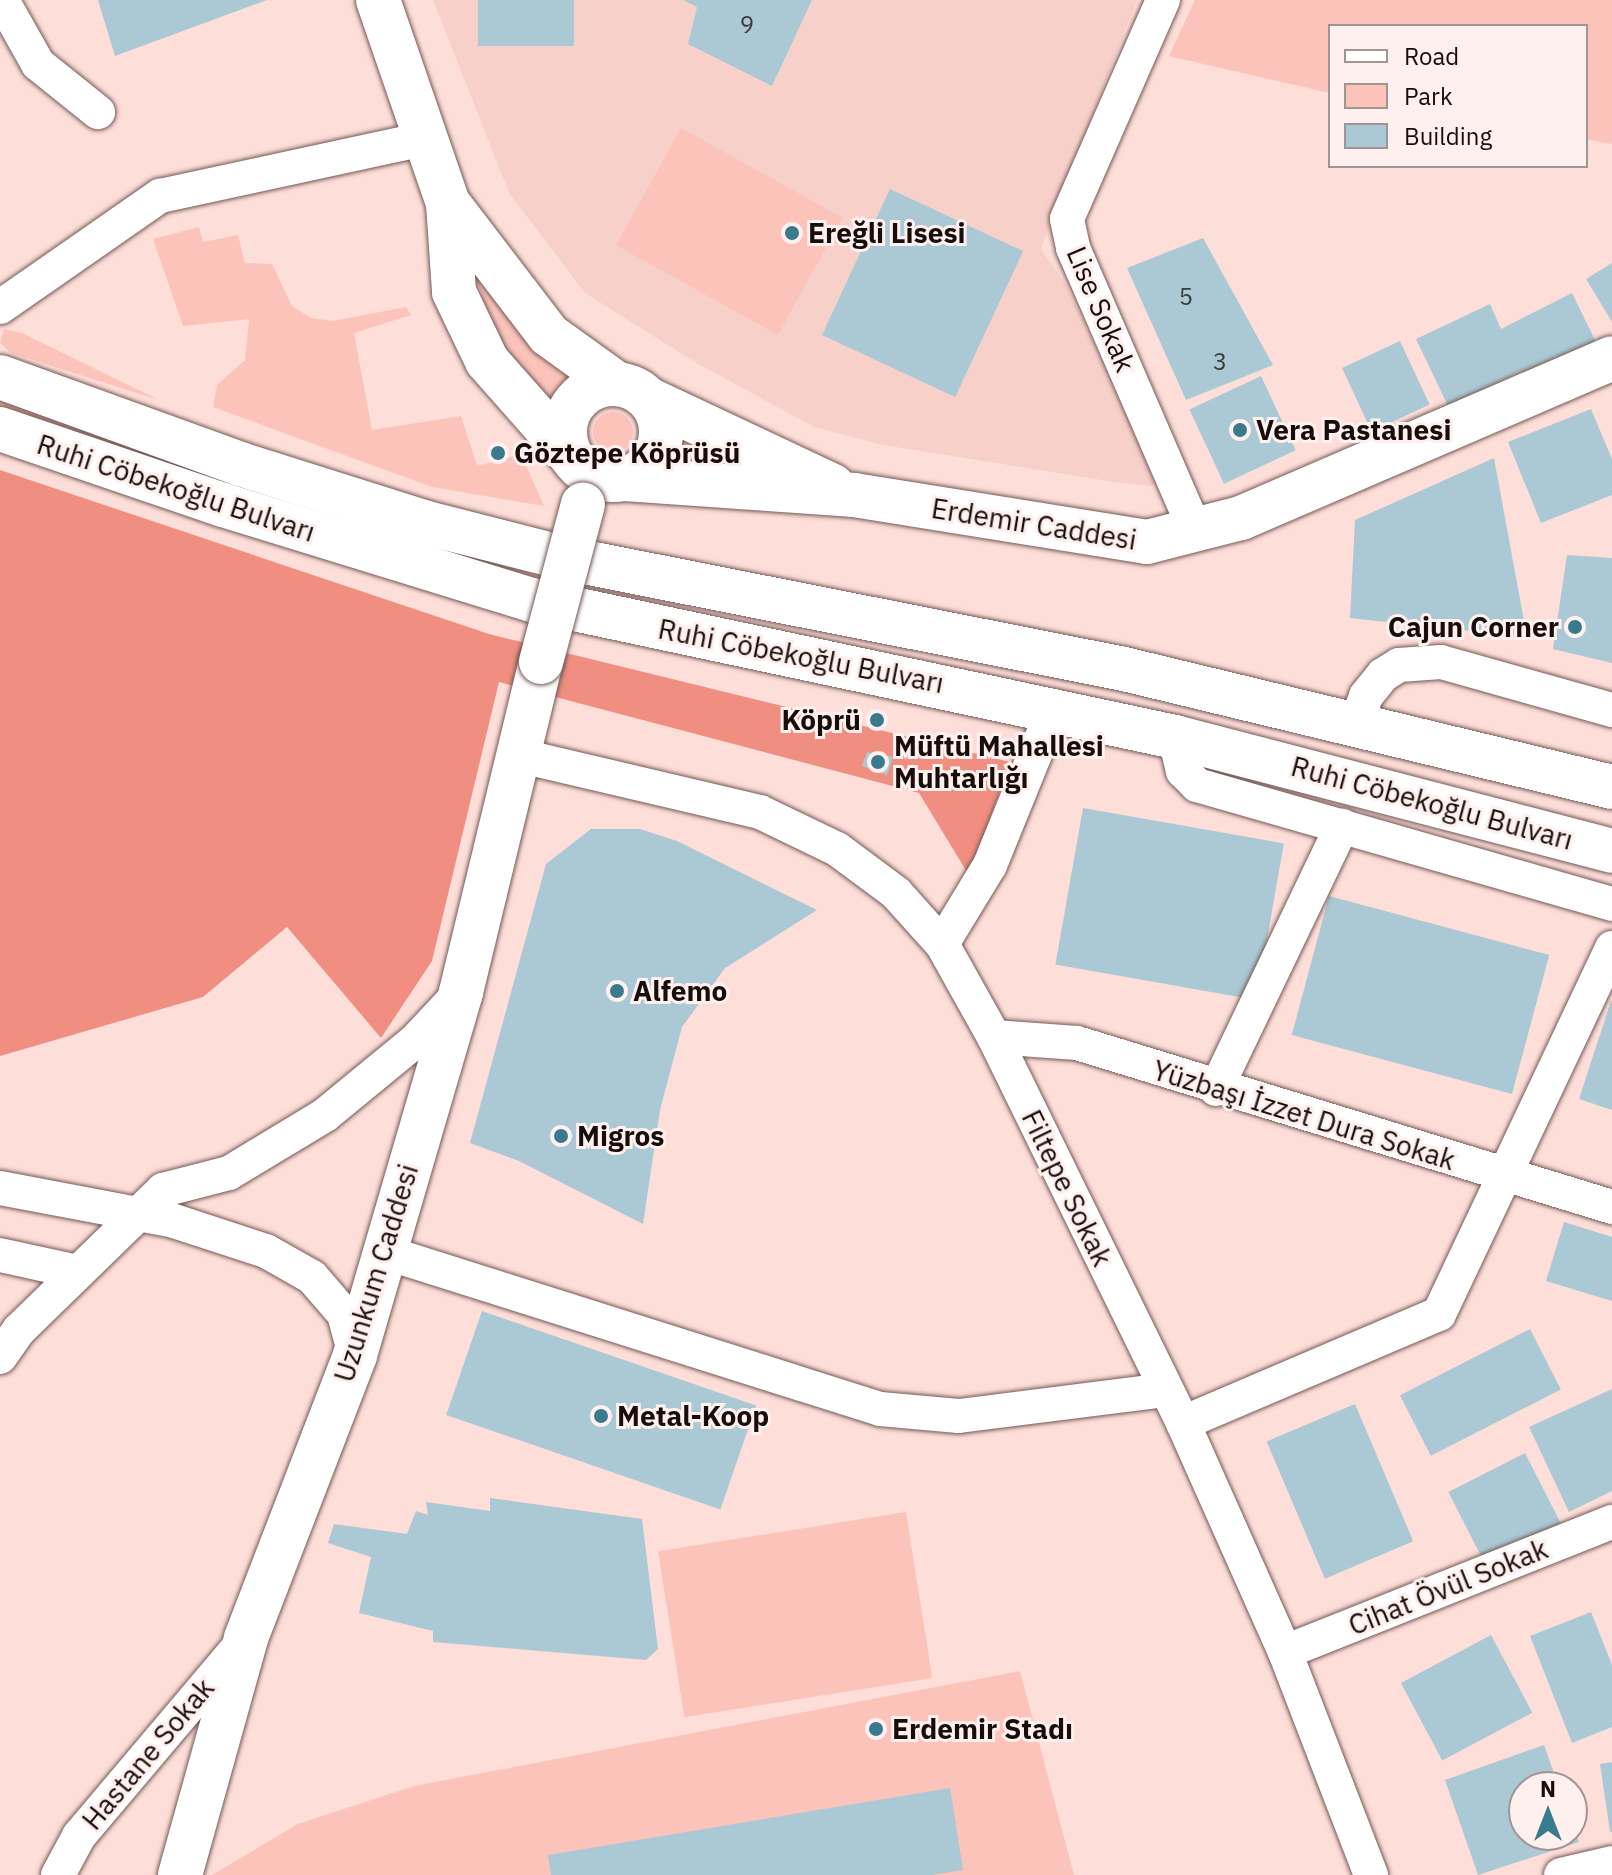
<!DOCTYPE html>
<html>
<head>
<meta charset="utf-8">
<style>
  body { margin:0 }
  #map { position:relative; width:1612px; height:1875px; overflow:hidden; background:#feded9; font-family:"IBM Plex Sans",sans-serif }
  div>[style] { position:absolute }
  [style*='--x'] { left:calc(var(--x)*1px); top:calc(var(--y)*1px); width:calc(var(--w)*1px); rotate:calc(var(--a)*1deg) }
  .built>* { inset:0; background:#f8d0ca }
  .green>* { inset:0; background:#fbc3ba; transform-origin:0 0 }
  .round { border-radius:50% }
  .forest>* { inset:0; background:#f08e81 }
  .building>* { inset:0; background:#abc9d4; transform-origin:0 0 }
  .roads { filter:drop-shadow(0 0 2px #745956) drop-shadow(0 0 2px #745956) }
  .minor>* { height:34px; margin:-17px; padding:0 17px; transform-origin:17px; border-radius:17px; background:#fff }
  .secondary>* { height:44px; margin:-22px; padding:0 22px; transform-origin:22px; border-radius:22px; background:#fff }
  .secondary>.ring { margin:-22px; padding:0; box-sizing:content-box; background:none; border:44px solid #fff; border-radius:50% }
  .primary>* { height:44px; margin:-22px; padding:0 22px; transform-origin:22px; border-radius:22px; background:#fff }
  .bridges { filter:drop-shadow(0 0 2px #745956) drop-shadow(0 0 2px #745956) }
  .secondary-bridge>* { height:44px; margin:-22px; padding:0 22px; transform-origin:22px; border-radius:22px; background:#fff }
  .dots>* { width:22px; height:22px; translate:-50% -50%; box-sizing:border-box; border:4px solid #fdf0ee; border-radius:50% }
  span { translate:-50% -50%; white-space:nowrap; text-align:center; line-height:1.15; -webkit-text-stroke:6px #fdf0ee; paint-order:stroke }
  .number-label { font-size:24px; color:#3c3c3d }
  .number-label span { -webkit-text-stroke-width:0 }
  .poi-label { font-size:28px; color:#170d0b; font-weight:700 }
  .left { translate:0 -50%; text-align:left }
  .right { translate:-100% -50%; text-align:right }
  .street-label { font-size:28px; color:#170d0b }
  .legend { position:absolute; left:1328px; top:24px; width:260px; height:144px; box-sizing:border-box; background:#fdf0ee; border:2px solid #a19593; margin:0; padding:10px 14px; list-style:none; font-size:24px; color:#170d0b }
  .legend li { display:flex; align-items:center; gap:16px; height:40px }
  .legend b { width:40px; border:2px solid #a19593 }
  .north { position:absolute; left:1508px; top:1771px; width:80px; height:80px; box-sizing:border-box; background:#fdf0ee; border:2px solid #a19593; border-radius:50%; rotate:0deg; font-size:22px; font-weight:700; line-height:32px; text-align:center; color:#170d0b }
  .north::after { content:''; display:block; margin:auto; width:28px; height:36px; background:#3a7a8d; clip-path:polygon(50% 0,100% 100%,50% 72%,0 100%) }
</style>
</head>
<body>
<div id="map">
  <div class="built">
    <div style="clip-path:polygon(433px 0,1137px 0,1041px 249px,1067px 286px,1158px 480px,1152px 486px,1114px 482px,883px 445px,814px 427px,693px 361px,585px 293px,509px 193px)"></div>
  </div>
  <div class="green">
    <div style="clip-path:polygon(1195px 0,1612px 0,1612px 144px,1586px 139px,1586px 26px,1330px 26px,1330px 93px,1169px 56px)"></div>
    <div style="left:681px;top:128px;width:185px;height:134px;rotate:29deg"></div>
    <div style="clip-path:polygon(199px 227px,203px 242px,238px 235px,245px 263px,272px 264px,292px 306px,311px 318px,333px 321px,406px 307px,411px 315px,354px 333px,372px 430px,461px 416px,477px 466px,521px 454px,544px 506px,432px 487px,213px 407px,217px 385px,245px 360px,249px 319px,183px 326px,153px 239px)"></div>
    <div style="clip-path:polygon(466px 246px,576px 378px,551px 415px,520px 378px,487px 311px)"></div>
    <div style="clip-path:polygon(4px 329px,22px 333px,159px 400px,11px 353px,0 343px)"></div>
    <div style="clip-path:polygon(0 397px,416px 549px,0 409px)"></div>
    <div class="round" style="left:593px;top:412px;width:40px;height:40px"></div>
    <div style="clip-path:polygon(681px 435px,806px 486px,669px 470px)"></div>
    <div style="left:906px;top:1512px;width:168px;height:251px;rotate:81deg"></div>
    <div style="clip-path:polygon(1020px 1671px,1074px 1875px,212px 1875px,298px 1824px,414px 1786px)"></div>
  </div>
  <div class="forest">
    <div style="clip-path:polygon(0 470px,489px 634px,1010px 762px,970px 877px,919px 793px,499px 682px,432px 961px,381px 1038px,287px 927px,203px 997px,0 1056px)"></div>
  </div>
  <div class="building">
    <div style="clip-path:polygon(98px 0,267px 0,115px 56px)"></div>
    <div style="left:478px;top:0;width:96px;height:46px"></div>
    <div style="clip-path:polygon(683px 0,812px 0,772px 86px,688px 44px,697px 7px)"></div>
    <div style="left:890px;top:189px;width:147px;height:161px;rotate:25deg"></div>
    <div style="clip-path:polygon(1203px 238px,1273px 365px,1186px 400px,1127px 268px)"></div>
    <div style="clip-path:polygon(1612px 263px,1612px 322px,1586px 279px)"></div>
    <div style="clip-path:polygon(1572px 293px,1597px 344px,1527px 379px,1523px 371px,1448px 406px,1416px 339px,1490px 304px,1501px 329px)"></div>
    <div style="left:1400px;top:341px;width:70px;height:64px;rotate:65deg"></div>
    <div style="left:1261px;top:376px;width:82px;height:79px;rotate:65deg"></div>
    <div style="clip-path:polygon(1591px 409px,1612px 459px,1612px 495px,1541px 523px,1508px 442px)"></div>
    <div style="clip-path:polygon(1494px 458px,1527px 637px,1350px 618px,1355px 520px)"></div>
    <div style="clip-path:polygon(1567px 555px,1612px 558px,1612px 663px,1553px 649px)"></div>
    <div style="clip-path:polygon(867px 752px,893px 757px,887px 775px,862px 766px)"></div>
    <div style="left:1083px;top:808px;width:204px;height:159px;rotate:10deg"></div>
    <div style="clip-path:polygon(591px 829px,640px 829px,677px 841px,817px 910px,725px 968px,682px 1027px,660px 1110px,643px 1224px,519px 1161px,470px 1143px,546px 864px)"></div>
    <div style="left:1329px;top:896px;width:228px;height:144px;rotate:15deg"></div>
    <div style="clip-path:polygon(1611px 1001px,1612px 1001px,1612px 1110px,1579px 1099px)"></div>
    <div style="clip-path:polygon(1564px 1222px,1612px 1237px,1612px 1301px,1546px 1281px)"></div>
    <div style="left:482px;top:1311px;width:290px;height:110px;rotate:19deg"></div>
    <div style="left:1530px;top:1329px;width:68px;height:146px;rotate:63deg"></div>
    <div style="clip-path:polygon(1612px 1389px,1612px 1491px,1569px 1512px,1529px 1427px)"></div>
    <div style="left:1355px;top:1404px;width:149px;height:96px;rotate:67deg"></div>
    <div style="left:1525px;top:1453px;width:83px;height:86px;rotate:63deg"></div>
    <div style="clip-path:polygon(490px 1498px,642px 1519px,658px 1649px,646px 1660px,433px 1642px,433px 1631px,359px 1613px,371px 1557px,328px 1543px,334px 1524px,407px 1534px,416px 1511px,428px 1515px,426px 1502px,490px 1511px)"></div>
    <div style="clip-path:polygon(1591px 1612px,1612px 1665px,1612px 1727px,1572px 1743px,1530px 1636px)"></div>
    <div style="left:1491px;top:1635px;width:88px;height:102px;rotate:62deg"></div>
    <div style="clip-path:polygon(1544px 1745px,1559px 1787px,1524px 1787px,1524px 1835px,1572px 1835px,1572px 1824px,1579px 1842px,1478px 1875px,1445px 1780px)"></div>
    <div style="clip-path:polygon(1612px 1762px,1612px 1832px,1610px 1832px,1600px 1764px)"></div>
    <div style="clip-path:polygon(950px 1788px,963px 1870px,931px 1875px,551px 1875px,548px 1855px)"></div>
  </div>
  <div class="roads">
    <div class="minor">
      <div style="--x:2;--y:0;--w:73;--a:60.6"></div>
      <div style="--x:38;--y:64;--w:77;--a:38.7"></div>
      <div style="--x:1163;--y:0;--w:239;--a:113.7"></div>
      <div style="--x:1067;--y:219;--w:30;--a:78"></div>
      <div style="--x:1073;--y:248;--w:307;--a:66.6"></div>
      <div style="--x:0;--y:307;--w:195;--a:-34.8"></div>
      <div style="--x:160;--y:196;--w:269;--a:-12.2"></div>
      <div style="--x:1357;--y:721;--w:27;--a:-70"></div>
      <div style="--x:1366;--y:696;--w:27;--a:-51"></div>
      <div style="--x:1383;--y:675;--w:19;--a:-32"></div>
      <div style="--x:1399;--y:665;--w:42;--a:-4.1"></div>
      <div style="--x:1441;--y:662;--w:178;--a:15.7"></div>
      <div style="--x:1175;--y:737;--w:35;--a:77"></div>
      <div style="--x:1183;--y:771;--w:20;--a:45"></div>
      <div style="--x:1197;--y:785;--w:432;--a:16"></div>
      <div style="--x:517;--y:755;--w:250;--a:13.2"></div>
      <div style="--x:760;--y:812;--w:85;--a:25.7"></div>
      <div style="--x:837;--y:849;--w:74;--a:36.7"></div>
      <div style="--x:896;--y:893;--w:69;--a:48"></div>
      <div style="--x:942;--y:944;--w:107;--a:60.8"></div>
      <div style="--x:994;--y:1037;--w:430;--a:63.9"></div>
      <div style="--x:1183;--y:1423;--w:251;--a:66"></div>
      <div style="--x:1285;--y:1652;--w:239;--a:68.9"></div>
      <div style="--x:942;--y:944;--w:92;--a:-58.7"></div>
      <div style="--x:990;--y:865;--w:167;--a:-67.9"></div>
      <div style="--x:994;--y:1037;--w:83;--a:4.1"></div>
      <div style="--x:1077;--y:1043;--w:560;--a:17.04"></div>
      <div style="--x:1216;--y:1089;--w:292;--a:-64.4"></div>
      <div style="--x:0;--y:1188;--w:177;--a:10.7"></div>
      <div style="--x:174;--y:1221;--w:97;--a:18.1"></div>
      <div style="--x:266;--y:1251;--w:53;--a:29.5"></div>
      <div style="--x:312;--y:1277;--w:49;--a:49.1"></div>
      <div style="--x:344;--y:1314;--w:42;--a:75"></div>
      <div style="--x:384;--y:1252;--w:520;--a:17.56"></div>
      <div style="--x:880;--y:1409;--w:79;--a:5.1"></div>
      <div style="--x:959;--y:1416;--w:209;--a:-7.2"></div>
      <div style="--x:0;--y:1255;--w:79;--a:12.4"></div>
      <div style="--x:0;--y:1357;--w:33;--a:-55"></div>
      <div style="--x:19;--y:1330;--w:201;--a:-44.2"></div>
      <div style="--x:163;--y:1190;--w:68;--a:-14.4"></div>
      <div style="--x:229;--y:1173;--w:112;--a:-31.1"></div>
      <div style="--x:325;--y:1115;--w:115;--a:-39.4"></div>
      <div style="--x:414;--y:1042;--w:64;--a:-46.9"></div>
      <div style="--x:1183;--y:1423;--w:278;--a:-23.1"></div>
      <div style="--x:1439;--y:1314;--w:405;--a:-64.7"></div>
      <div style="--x:1285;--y:1652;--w:352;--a:-21.7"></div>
      <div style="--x:58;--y:1875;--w:44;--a:-61.7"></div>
      <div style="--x:79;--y:1836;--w:251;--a:-49.8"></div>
      <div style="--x:1561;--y:1875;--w:52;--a:-13.2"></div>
    </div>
    <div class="secondary">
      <div style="--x:378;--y:0;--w:215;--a:71"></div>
      <div style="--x:448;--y:203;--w:89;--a:86.1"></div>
      <div style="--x:454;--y:292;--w:76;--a:64.4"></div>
      <div style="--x:487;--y:361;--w:127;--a:48.5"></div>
      <div style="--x:448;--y:203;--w:166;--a:52.6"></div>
      <div style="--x:549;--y:335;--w:84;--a:35.8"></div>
      <div class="ring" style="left:565px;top:384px;width:52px;height:52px"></div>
      <div style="--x:650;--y:400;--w:202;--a:25.2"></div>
      <div style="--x:625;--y:479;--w:230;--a:4"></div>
      <div style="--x:854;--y:495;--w:297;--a:9.1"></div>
      <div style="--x:1147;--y:542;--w:97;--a:-14.3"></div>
      <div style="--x:1241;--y:518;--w:404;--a:-23.3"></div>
      <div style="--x:180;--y:1875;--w:246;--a:-74.4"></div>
      <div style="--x:246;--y:1638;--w:303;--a:-68.9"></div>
      <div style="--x:355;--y:1355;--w:378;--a:-73.7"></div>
      <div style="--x:461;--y:992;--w:340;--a:-76.4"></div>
    </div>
    <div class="primary">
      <div style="--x:0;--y:377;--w:255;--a:19.9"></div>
      <div style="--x:240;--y:464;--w:196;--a:17.5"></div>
      <div style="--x:427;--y:523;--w:141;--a:14.3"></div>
      <div style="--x:564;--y:558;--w:571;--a:11.21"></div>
      <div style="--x:1124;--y:669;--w:502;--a:13.59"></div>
      <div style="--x:0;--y:429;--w:236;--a:18.8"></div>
      <div style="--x:223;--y:505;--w:323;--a:17.1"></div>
      <div style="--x:532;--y:600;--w:657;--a:12.03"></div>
      <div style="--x:1175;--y:737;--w:452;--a:14.6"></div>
    </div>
  </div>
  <div class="bridges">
    <div class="secondary-bridge">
      <div style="--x:541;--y:662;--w:163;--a:-75.1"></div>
    </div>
  </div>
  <div class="dots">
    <div style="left:792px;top:233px;background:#3a7a8d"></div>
    <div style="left:1240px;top:430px;background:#3a7a8d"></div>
    <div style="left:498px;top:453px;background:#3a7a8d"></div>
    <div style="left:1575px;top:627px;background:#3a7a8d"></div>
    <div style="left:877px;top:720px;background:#3a7a8d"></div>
    <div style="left:878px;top:762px;background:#3a7a8d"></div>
    <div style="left:617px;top:991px;background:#3a7a8d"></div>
    <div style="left:561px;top:1136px;background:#3a7a8d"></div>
    <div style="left:601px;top:1416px;background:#3a7a8d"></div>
    <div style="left:876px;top:1729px;background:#3a7a8d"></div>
  </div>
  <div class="number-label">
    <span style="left:747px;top:25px">9</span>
    <span style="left:1186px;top:297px">5</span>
    <span style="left:1220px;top:362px">3</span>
  </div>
  <div class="poi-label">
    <span class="left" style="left:808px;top:233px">Ereğli Lisesi</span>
    <span class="left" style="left:1256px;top:430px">Vera Pastanesi</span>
    <span class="left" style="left:514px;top:453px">Göztepe Köprüsü</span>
    <span class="right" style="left:1559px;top:627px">Cajun Corner</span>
    <span class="right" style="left:861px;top:720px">Köprü</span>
    <span class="left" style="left:894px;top:762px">Müftü Mahallesi<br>Muhtarlığı</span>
    <span class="left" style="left:633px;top:991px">Alfemo</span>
    <span class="left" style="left:577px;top:1136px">Migros</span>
    <span class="left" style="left:617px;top:1416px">Metal-Koop</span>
    <span class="left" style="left:892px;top:1729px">Erdemir Stadı</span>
  </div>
  <div class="street-label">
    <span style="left:1101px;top:309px;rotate:67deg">Lise Sokak</span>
    <span style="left:176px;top:488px;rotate:18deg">Ruhi Cöbekoğlu Bulvarı</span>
    <span style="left:1034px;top:524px;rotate:9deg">Erdemir Caddesi</span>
    <span style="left:801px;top:656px;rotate:11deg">Ruhi Cöbekoğlu Bulvarı</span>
    <span style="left:1432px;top:803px;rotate:15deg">Ruhi Cöbekoğlu Bulvarı</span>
    <span style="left:1304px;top:1115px;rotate:17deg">Yüzbaşı İzzet Dura Sokak</span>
    <span style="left:1067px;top:1188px;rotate:64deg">Filtepe Sokak</span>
    <span style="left:376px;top:1273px;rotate:-73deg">Uzunkum Caddesi</span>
    <span style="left:1448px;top:1587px;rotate:-22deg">Cihat Övül Sokak</span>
    <span style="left:148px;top:1754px;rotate:-50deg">Hastane Sokak</span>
  </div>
  <ul class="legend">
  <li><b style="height:10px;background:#fff"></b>Road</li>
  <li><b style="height:22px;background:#fbc3ba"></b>Park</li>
  <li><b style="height:22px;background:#abc9d4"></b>Building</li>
  </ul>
  <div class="north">N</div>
</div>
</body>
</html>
